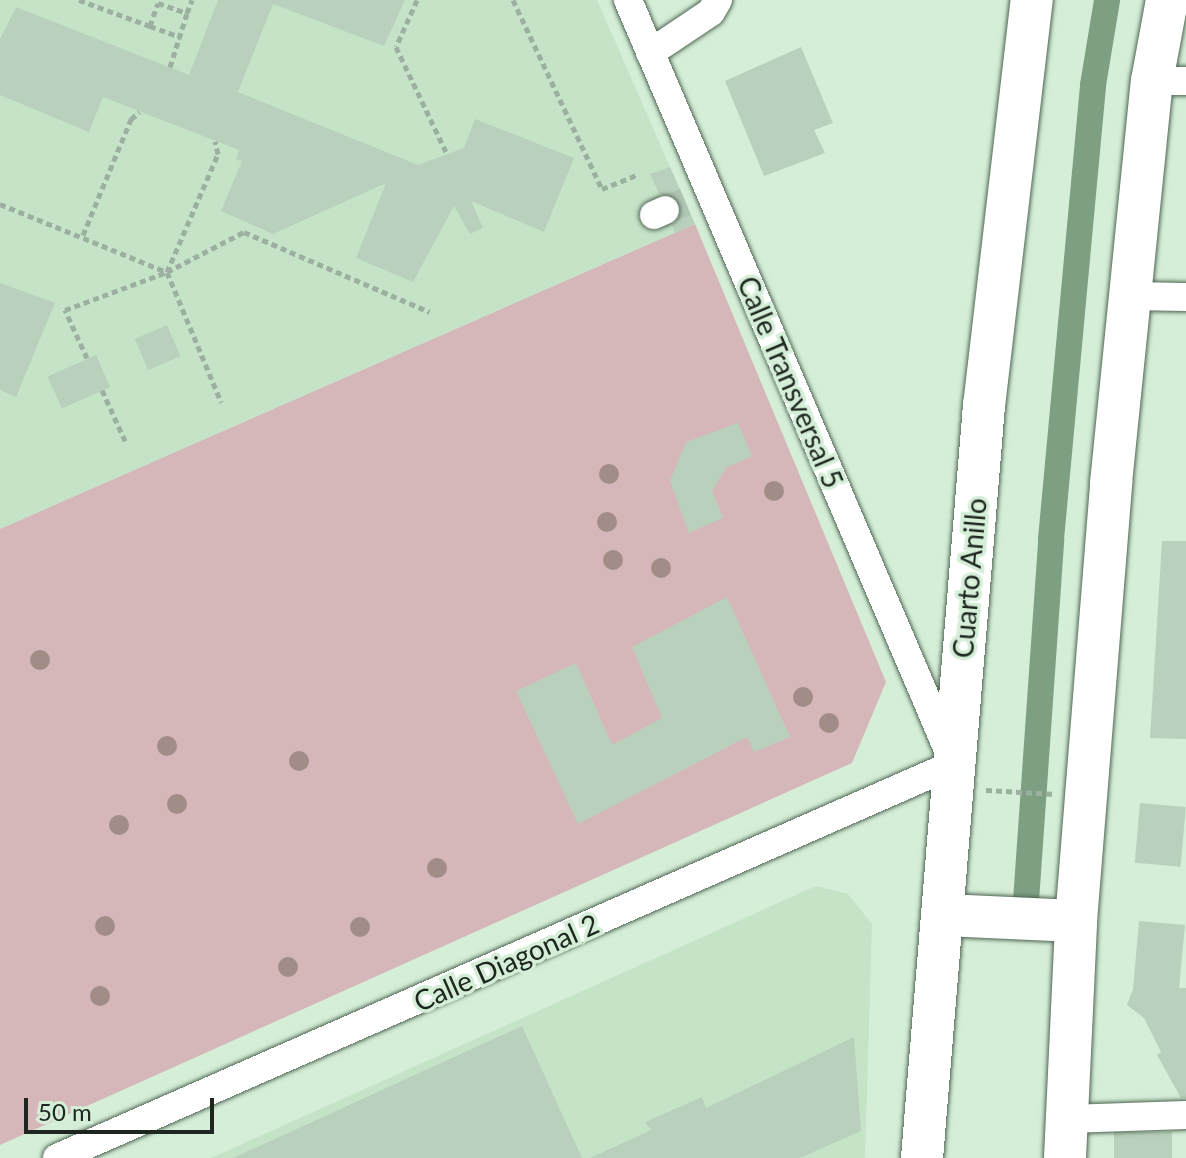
<!DOCTYPE html>
<html>
<head>
<meta charset="utf-8">
<style>
  body { margin:0 }
  #map { position:relative; width:1186px; height:1158px; overflow:hidden; background:#d5eed8; font-family:Lato,sans-serif }
  div>[style] { position:absolute }
  [style*='--x'] { left:calc(var(--x)*1px); top:calc(var(--y)*1px); width:calc(var(--w)*1px); rotate:calc(var(--a)*1deg) }
  .built>* { inset:0; background:#c4e3c7 }
  .green>* { inset:0; background:#d5b7ba }
  .canal>* { height:26px; margin:-13px; padding:0 13px; transform-origin:13px; border-radius:13px; background:#7f9f83 }
  .building>* { inset:0; background:#b9d1bc; transform-origin:0 0 }
  .minor-tunnel>* { height:28px; margin-top:-14px; transform-origin:0; background:repeating-linear-gradient(90deg,#b0c6b3 0 28px,transparent 0 42px) }
  .path>* { height:5px; margin-top:-2.5px; transform-origin:0; background:repeating-linear-gradient(90deg,#9cb09f 0 6px,transparent 0 10px) }
  .roads { filter:drop-shadow(0 0 2px #506653) drop-shadow(0 0 2px #506653) }
  .minor>* { height:28px; margin:-14px; padding:0 14px; transform-origin:14px; border-radius:14px; background:#fff }
  .highway>* { height:42px; margin:-21px; padding:0 21px; transform-origin:21px; border-radius:21px; background:#fff }
  .trees>* { width:20px; height:20px; margin:-10px; border-radius:50%; background:#a18c87 }
  span { translate:-50% -50%; white-space:nowrap; text-align:center; line-height:1.15; -webkit-text-stroke:7px #d5eed8; paint-order:stroke }
  .street-label { font-size:28px; color:#1e271f }
  .scale { position:absolute; left:24px; top:1098px; width:190px; height:36px; box-sizing:border-box; border:4px solid #1e271f; border-top:0; padding-left:10px; font-size:24px; line-height:28px; white-space:nowrap; color:#1e271f; -webkit-text-stroke:6px #d5eed8; paint-order:stroke }
</style>
</head>
<body>
<div id="map">
  <div class="built">
    <div style="clip-path:polygon(0 0,597px 0,695px 224px,0 529px)"></div>
    <div style="clip-path:polygon(816px 886px,848px 894px,872px 924px,865px 1158px,211px 1158px)"></div>
  </div>
  <div class="green">
    <div style="clip-path:polygon(695px 224px,886px 682px,852px 763px,0 1145px,0 529px)"></div>
  </div>
  <div class="canal">
    <div style="--x:1026;--y:901;--w:363;--a:-86"></div>
    <div style="--x:1051;--y:539;--w:456;--a:-84.7"></div>
    <div style="--x:1093;--y:85;--w:86;--a:-80.6"></div>
  </div>
  <div class="building">
    <div style="clip-path:polygon(218px 0,405px 0,384px 46px,273px 4px,238px 92px,418px 165px,464px 148px,475px 119px,574px 158px,544px 232px,471px 201px,483px 228px,470px 234px,454px 206px,413px 282px,356px 258px,386px 183px,273px 234px,221px 211px,242px 161px,236px 159px,239px 150px,103px 97px,89px 132px,0 95px,0 39px,16px 7px,189px 75px)"></div>
    <div style="clip-path:polygon(801px 47px,833px 123px,814px 130px,825px 153px,764px 176px,725px 81px)"></div>
    <div style="clip-path:polygon(670px 167px,695px 224px,675px 233px,672px 225px,679px 219px,681px 204px,674px 196px,659px 194px,650px 174px)"></div>
    <div style="clip-path:polygon(0 283px,55px 303px,16px 397px,0 390px)"></div>
    <div style="left:167px;top:325px;width:34px;height:35px;rotate:67deg"></div>
    <div style="left:96px;top:355px;width:35px;height:53px;rotate:66deg"></div>
    <div style="clip-path:polygon(738px 423px,752px 456px,726px 468px,712px 491px,723px 518px,689px 533px,670px 481px,686px 442px)"></div>
    <div style="clip-path:polygon(1162px 541px,1186px 541px,1186px 739px,1150px 738px)"></div>
    <div style="clip-path:polygon(727px 597px,790px 737px,754px 752px,747px 737px,578px 824px,516px 691px,576px 663px,612px 745px,662px 718px,632px 647px)"></div>
    <div style="left:1140px;top:803px;width:46px;height:60px;rotate:5deg"></div>
    <div style="clip-path:polygon(1139px 921px,1185px 925px,1179px 988px,1186px 988px,1186px 1098px,1181px 1098px,1157px 1055px,1161px 1052px,1144px 1018px,1127px 1005px,1133px 989px)"></div>
    <div style="clip-path:polygon(522px 1026px,582px 1158px,233px 1158px)"></div>
    <div style="clip-path:polygon(854px 1037px,861px 1131px,800px 1158px,590px 1158px,651px 1130px,645px 1122px,702px 1097px,706px 1108px)"></div>
    <div style="left:1172px;top:1132px;width:26px;height:58px;rotate:90deg"></div>
  </div>
  <div class="minor-tunnel">
    <div style="--x:665;--y:210;--w:22;--a:-22"></div>
  </div>
  <div class="path">
    <div style="--x:79;--y:0;--w:76;--a:20.1"></div>
    <div style="--x:150;--y:26;--w:24;--a:-71"></div>
    <div style="--x:158;--y:3;--w:31;--a:19"></div>
    <div style="--x:187;--y:13;--w:14;--a:-69"></div>
    <div style="--x:417;--y:0;--w:51;--a:114.1"></div>
    <div style="--x:396;--y:47;--w:119;--a:64.5"></div>
    <div style="--x:513;--y:0;--w:209;--a:64.8"></div>
    <div style="--x:602;--y:189;--w:38;--a:-22"></div>
    <div style="--x:150;--y:26;--w:33;--a:20"></div>
    <div style="--x:170;--y:67;--w:57;--a:-72.5"></div>
    <div style="--x:0;--y:204;--w:180;--a:22.2"></div>
    <div style="--x:167;--y:272;--w:141;--a:67.4"></div>
    <div style="--x:83;--y:235;--w:126;--a:-67.5"></div>
    <div style="--x:131;--y:119;--w:11;--a:-38"></div>
    <div style="--x:167;--y:272;--w:129;--a:-66.6"></div>
    <div style="--x:218;--y:154;--w:13;--a:-103"></div>
    <div style="--x:87;--y:358;--w:53;--a:-114.6"></div>
    <div style="--x:65;--y:310;--w:109;--a:-20.4"></div>
    <div style="--x:167;--y:272;--w:87;--a:-27.5"></div>
    <div style="--x:244;--y:232;--w:202;--a:23.3"></div>
    <div style="--x:102;--y:390;--w:58;--a:65.6"></div>
    <div style="--x:986;--y:790;--w:70;--a:3.3"></div>
  </div>
  <div class="roads">
    <div class="minor">
      <div style="--x:650;--y:53;--w:73;--a:-33.9"></div>
      <div style="--x:711;--y:12;--w:14;--a:-60"></div>
      <div style="--x:1152;--y:81;--w:34;--a:0"></div>
      <div style="--x:654;--y:215;--w:12;--a:-24"></div>
      <div style="--x:1129;--y:296;--w:57;--a:1"></div>
      <div style="--x:1067;--y:1119;--w:119;--a:-1.9"></div>
      <div style="--x:57;--y:1158;--w:980;--a:-23.71"></div>
      <div style="--x:954;--y:764;--w:831;--a:-113.11"></div>
    </div>
    <div class="highway">
      <div style="--x:944;--y:915;--w:132;--a:2.6"></div>
      <div style="--x:922;--y:1158;--w:755;--a:-85.29"></div>
      <div style="--x:984;--y:406;--w:409;--a:-83.3"></div>
      <div style="--x:1065;--y:1158;--w:237;--a:-87.3"></div>
      <div style="--x:1076;--y:921;--w:439;--a:-85.4"></div>
      <div style="--x:1111;--y:483;--w:404;--a:-84.2"></div>
      <div style="--x:1152;--y:81;--w:82;--a:-79.5"></div>
    </div>
  </div>
  <div class="trees">
    <div style="left:609px;top:474px"></div>
    <div style="left:774px;top:491px"></div>
    <div style="left:607px;top:522px"></div>
    <div style="left:613px;top:560px"></div>
    <div style="left:661px;top:568px"></div>
    <div style="left:40px;top:660px"></div>
    <div style="left:803px;top:697px"></div>
    <div style="left:829px;top:723px"></div>
    <div style="left:167px;top:746px"></div>
    <div style="left:299px;top:761px"></div>
    <div style="left:177px;top:804px"></div>
    <div style="left:119px;top:825px"></div>
    <div style="left:437px;top:868px"></div>
    <div style="left:105px;top:926px"></div>
    <div style="left:360px;top:927px"></div>
    <div style="left:288px;top:967px"></div>
    <div style="left:100px;top:996px"></div>
  </div>
  <div class="street-label">
    <span style="left:791px;top:382px;rotate:67deg">Calle Transversal 5</span>
    <span style="left:969px;top:578px;rotate:-85deg">Cuarto Anillo</span>
    <span style="left:506px;top:962px;rotate:-24deg">Calle Diagonal 2</span>
  </div>
  <div class="scale">50 m</div>
</div>
</body>
</html>
